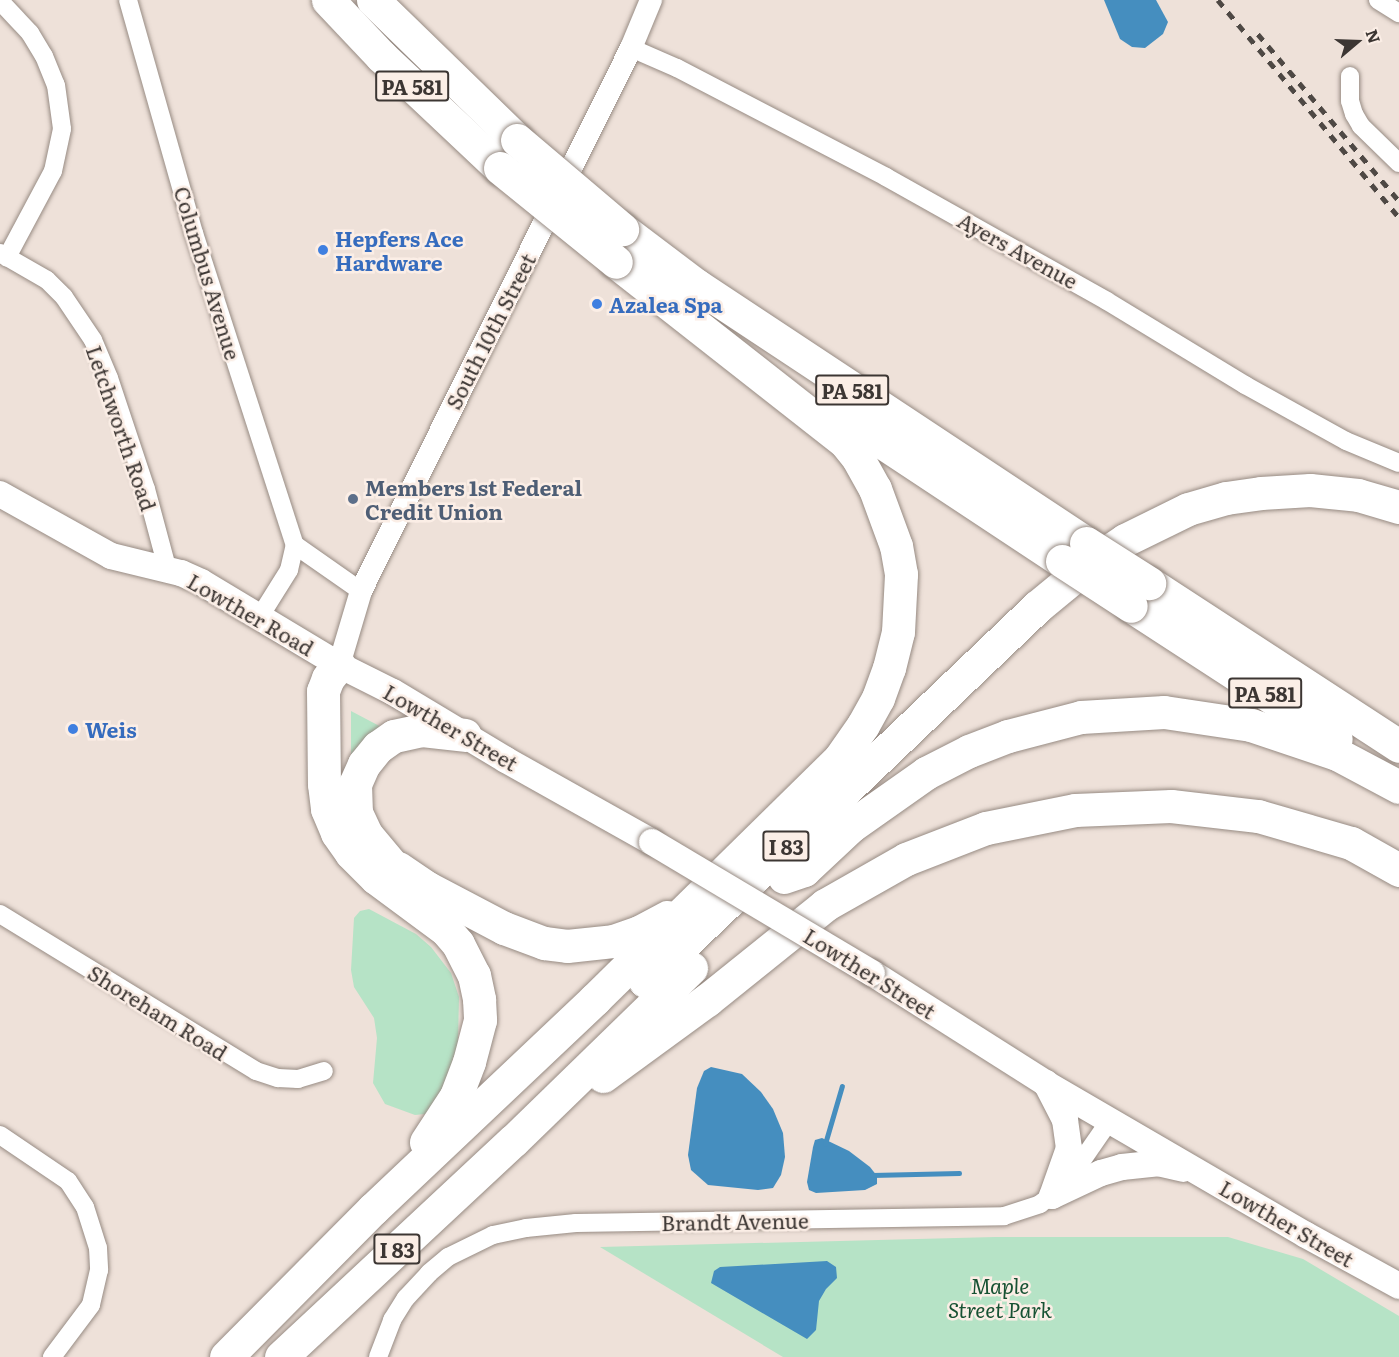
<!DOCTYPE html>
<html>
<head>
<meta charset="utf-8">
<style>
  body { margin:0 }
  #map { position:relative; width:1399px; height:1357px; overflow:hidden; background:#eee1d9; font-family:Literata,serif }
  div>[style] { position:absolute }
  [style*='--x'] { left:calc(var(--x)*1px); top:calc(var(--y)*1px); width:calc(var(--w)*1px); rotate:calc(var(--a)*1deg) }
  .green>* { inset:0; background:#b6e3c6 }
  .water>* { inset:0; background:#458ebf }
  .stream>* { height:4.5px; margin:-2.25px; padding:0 2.25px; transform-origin:2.25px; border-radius:2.25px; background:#458ebf }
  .roads { filter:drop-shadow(0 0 2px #978b83) drop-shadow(0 0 2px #978b83) }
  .minor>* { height:18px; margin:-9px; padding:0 9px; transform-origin:9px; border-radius:9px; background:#fff }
  .tertiary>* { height:22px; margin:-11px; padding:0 11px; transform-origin:11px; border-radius:11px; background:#fff }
  .secondary>* { height:26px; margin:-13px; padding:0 13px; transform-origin:13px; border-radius:13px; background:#fff }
  .motorway>* { height:33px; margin:-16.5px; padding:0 16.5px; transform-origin:16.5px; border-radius:16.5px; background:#fff }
  .rail>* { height:4.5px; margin-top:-2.25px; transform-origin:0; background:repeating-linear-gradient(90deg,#4e4844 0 8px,transparent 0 16px) }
  .bridges { filter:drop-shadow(0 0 2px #978b83) drop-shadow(0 0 2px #978b83) }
  .secondary-bridge>* { height:26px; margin:-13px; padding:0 13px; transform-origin:13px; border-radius:13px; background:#fff }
  .motorway-bridge>* { height:33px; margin:-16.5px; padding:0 16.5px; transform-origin:16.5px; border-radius:16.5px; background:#fff }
  .dots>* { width:16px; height:16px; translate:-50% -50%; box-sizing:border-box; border:3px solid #fbeee6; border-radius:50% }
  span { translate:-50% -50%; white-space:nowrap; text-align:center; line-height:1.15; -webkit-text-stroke:5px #fbeee6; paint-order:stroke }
  .shield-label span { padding:2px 4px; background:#fbeee6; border:2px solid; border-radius:4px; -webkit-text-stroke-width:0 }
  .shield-label { font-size:20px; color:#3c3633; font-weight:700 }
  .shop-label { font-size:21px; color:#366cbe; font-weight:700 }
  .left { translate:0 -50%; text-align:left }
  .street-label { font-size:21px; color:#3c3633 }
  .service-label { font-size:21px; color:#4e5e75; font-weight:700 }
  .park-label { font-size:21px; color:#175233; font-style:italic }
  .north { position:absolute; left:1327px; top:12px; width:60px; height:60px; -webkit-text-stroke:4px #fbeee6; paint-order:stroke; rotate:71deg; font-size:16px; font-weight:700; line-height:24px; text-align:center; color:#3c3633 }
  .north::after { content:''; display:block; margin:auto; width:21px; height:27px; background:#3c3633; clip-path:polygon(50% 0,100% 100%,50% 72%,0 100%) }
</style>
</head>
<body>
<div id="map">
  <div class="green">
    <div style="clip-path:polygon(351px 711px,387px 730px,351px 763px)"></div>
    <div style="clip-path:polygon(369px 909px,416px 934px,431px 947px,451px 973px,459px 997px,458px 1043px,441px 1096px,425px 1114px,415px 1115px,385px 1104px,373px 1083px,377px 1038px,374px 1018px,354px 987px,351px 970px,354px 918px,360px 911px)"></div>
    <div style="clip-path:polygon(995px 1237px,1228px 1237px,1303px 1259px,1399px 1316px,1399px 1357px,783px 1357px,600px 1247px)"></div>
  </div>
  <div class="water">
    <div style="clip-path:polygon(1104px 0,1156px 0,1168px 22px,1163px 34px,1145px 48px,1132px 47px,1120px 39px)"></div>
    <div style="clip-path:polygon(711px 1067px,742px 1074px,761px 1092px,773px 1109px,783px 1133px,785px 1157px,781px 1175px,773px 1188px,758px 1190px,708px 1185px,691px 1170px,688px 1155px,697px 1088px,704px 1071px)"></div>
    <div style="clip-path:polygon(822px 1138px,849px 1151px,870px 1167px,877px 1176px,877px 1184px,865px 1190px,816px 1193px,809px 1190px,807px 1182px,813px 1147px,815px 1140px)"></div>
    <div style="clip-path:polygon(827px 1261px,836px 1267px,837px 1278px,826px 1289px,819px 1301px,816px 1330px,807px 1339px,711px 1283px,714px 1271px,720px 1267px)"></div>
  </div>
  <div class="stream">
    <div style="--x:825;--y:1144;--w:60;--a:-73.7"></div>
    <div style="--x:872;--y:1175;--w:87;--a:-1.3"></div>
  </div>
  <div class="roads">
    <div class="minor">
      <div style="--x:128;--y:0;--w:242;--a:74.2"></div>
      <div style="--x:194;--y:233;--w:328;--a:72.1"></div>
      <div style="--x:295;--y:545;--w:80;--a:34.9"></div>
      <div style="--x:1378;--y:0;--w:25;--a:32"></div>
      <div style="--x:0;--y:1;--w:44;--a:46.8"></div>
      <div style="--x:30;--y:33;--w:27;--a:59"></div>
      <div style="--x:44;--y:56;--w:31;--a:68"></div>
      <div style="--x:56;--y:85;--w:44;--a:82.2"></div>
      <div style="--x:62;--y:129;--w:43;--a:102.1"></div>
      <div style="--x:53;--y:171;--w:98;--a:118.1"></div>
      <div style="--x:631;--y:48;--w:50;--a:23.5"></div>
      <div style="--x:677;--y:68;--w:236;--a:27.5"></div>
      <div style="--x:886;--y:177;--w:253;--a:29.3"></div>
      <div style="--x:1107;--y:301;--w:162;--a:31.3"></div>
      <div style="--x:1245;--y:385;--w:115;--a:29"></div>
      <div style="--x:1346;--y:441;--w:57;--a:22.5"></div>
      <div style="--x:1350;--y:76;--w:25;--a:90"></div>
      <div style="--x:1350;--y:101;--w:14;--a:73"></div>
      <div style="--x:1354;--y:114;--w:14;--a:60"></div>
      <div style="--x:1361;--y:126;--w:53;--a:44.2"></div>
      <div style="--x:0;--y:253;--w:54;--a:29.9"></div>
      <div style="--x:47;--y:280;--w:24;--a:45"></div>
      <div style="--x:64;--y:297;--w:52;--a:56"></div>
      <div style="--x:93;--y:340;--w:41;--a:67.2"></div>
      <div style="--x:109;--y:378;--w:117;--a:71.6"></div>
      <div style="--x:146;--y:489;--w:85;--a:75"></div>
      <div style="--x:259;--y:618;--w:57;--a:-58"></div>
      <div style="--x:289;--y:570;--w:26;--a:-77"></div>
      <div style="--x:0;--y:914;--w:300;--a:31.5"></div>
      <div style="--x:256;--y:1071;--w:23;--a:18"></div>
      <div style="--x:278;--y:1078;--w:20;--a:3"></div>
      <div style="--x:298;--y:1079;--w:27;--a:-17"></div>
      <div style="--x:0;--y:1135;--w:82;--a:34.1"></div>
      <div style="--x:68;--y:1181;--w:31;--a:57"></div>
      <div style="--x:85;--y:1207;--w:43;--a:72.4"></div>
      <div style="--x:98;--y:1248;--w:22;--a:87"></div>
      <div style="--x:99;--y:1270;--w:36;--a:103"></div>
      <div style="--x:91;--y:1305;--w:65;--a:126.9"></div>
      <div style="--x:378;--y:1357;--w:40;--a:-69"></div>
      <div style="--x:392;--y:1320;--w:26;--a:-58"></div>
      <div style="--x:406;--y:1298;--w:34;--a:-47"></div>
      <div style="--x:429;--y:1273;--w:25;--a:-40"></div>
      <div style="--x:448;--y:1257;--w:50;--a:-26.1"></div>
      <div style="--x:493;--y:1235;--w:34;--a:-12"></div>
      <div style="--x:526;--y:1228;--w:50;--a:-5.7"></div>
      <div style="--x:576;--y:1223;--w:428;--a:-0.9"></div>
      <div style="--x:1004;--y:1216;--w:38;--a:-18"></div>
      <div style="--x:1040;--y:1204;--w:31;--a:-37"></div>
      <div style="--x:1065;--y:1185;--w:79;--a:-55.3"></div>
    </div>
    <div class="tertiary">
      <div style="--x:339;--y:665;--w:77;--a:-73.4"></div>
      <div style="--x:361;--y:591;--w:606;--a:-63.56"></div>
      <div style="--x:631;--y:48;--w:52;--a:-67.4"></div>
    </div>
    <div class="secondary">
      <div style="--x:0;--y:494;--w:127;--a:29.2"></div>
      <div style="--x:111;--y:556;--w:72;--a:13.7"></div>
      <div style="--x:181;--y:573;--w:22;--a:24"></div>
      <div style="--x:201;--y:582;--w:161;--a:31"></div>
      <div style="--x:339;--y:665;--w:60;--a:26.6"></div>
      <div style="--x:393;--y:692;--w:132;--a:31"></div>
      <div style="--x:506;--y:760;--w:167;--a:29.3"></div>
      <div style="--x:872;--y:973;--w:205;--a:32.4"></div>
      <div style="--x:1045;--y:1083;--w:302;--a:30.2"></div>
      <div style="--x:1306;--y:1235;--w:106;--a:28.7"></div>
      <div style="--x:1046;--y:1083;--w:42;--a:62.8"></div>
      <div style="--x:1065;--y:1120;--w:28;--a:82"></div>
      <div style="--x:1069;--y:1148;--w:51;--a:109.5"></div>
      <div style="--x:1052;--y:1196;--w:54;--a:-25.1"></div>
      <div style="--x:1101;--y:1173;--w:22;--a:-16"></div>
      <div style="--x:1122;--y:1167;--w:36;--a:-6"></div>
      <div style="--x:1158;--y:1163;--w:26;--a:13"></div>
    </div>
    <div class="motorway">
      <div style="--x:328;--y:0;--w:77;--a:46.6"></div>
      <div style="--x:381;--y:56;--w:163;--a:43.3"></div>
      <div style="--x:373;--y:0;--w:201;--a:44.2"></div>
      <div style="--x:622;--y:229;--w:93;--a:37.1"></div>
      <div style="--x:696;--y:285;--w:468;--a:33.5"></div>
      <div style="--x:832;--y:409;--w:276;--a:33.5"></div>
      <div style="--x:1149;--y:583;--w:298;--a:33.1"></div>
      <div style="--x:1131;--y:606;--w:244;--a:33"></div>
      <div style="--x:339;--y:665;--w:17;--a:130"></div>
      <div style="--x:328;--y:678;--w:14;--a:111"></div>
      <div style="--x:323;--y:691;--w:93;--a:89.4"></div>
      <div style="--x:324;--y:784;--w:25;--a:83"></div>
      <div style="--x:327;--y:809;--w:26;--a:67"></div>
      <div style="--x:337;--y:833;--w:24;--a:55"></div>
      <div style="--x:351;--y:853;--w:35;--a:45"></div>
      <div style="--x:376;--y:878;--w:87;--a:36.6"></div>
      <div style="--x:446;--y:930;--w:18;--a:49"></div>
      <div style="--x:458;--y:944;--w:35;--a:63"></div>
      <div style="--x:474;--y:975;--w:25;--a:78"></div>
      <div style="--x:479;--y:999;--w:21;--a:87"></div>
      <div style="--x:480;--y:1020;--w:43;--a:104.7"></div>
      <div style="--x:469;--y:1062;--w:36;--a:111"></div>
      <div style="--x:456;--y:1096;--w:55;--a:123.1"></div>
      <div style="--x:391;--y:864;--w:39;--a:-130"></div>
      <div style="--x:366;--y:834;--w:23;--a:-115"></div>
      <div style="--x:356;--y:813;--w:29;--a:-92"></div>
      <div style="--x:355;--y:784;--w:22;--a:-66"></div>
      <div style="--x:364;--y:764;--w:22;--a:-51"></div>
      <div style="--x:378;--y:747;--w:19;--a:-35"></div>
      <div style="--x:394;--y:736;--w:29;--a:-12"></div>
      <div style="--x:422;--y:730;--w:43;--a:6.6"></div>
      <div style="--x:398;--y:868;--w:36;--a:34"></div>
      <div style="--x:428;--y:888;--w:86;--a:27.8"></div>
      <div style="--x:504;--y:928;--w:43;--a:20.6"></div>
      <div style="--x:544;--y:943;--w:23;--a:7"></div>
      <div style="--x:567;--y:946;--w:46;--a:-6.2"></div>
      <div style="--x:613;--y:941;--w:28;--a:-19"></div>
      <div style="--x:639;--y:932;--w:32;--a:-28"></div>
      <div style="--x:784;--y:877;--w:21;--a:-19"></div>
      <div style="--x:804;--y:870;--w:64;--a:-43.1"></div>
      <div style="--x:851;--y:826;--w:92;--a:-35.2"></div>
      <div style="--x:926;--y:773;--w:48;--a:-27.1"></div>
      <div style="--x:969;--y:751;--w:42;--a:-21"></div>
      <div style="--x:1008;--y:736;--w:75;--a:-14.6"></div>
      <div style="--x:1081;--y:717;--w:83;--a:-3.4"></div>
      <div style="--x:1164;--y:712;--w:88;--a:8.5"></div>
      <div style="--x:1251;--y:725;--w:91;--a:18.6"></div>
      <div style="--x:1337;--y:754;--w:70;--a:28"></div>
      <div style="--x:645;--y:981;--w:542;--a:-43.65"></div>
      <div style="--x:1037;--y:607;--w:66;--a:-39.5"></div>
      <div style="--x:1088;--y:565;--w:45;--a:-34"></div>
      <div style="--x:1125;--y:540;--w:70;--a:-26.2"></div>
      <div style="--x:1188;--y:509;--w:40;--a:-16"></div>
      <div style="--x:1226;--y:498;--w:35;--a:-8"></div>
      <div style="--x:1261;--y:493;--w:49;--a:-3.5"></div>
      <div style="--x:1310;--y:490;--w:48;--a:5.9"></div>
      <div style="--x:1358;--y:495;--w:43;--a:16.3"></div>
      <div style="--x:603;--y:1076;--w:129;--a:-36.2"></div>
      <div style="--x:707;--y:1000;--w:151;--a:-38.8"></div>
      <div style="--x:825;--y:905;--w:93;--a:-29.6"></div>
      <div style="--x:906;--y:859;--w:86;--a:-21.2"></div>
      <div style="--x:986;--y:828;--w:91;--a:-11.4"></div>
      <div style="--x:1075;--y:810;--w:96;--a:-2.4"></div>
      <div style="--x:1171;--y:806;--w:88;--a:6.6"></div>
      <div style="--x:1258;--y:816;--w:97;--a:16.2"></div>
      <div style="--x:1351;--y:843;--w:55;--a:29.4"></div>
      <div style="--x:226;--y:1357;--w:209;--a:-45.2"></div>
      <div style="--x:373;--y:1209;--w:306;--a:-43.4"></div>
      <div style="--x:595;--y:999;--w:344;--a:-44.5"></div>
      <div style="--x:840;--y:758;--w:40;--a:-55.1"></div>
      <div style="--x:863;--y:725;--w:31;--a:-61"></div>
      <div style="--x:878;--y:698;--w:32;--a:-70"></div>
      <div style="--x:889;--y:668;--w:37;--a:-76"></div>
      <div style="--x:898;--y:632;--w:58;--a:-87"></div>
      <div style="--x:901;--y:574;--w:28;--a:-100"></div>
      <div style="--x:896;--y:546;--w:61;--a:-110.2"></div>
      <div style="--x:875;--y:489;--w:35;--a:-119"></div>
      <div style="--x:858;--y:458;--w:22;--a:-129"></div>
      <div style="--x:844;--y:441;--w:290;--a:-141.9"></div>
      <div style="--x:281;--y:1357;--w:318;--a:-43"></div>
      <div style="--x:514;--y:1140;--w:247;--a:-44.2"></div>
    </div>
  </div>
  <div class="rail">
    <div style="--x:1218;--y:0;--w:283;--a:50.2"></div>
    <div style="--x:1258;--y:34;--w:219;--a:49.8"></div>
  </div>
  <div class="bridges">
    <div class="secondary-bridge">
      <div style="--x:652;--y:842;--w:256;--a:30.8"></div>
    </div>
    <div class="motorway-bridge">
      <div style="--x:517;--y:140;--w:138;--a:40.3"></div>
      <div style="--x:500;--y:168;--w:149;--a:39"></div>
      <div style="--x:1086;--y:543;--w:75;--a:32.4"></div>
      <div style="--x:1062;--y:561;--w:82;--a:33.1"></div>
    </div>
  </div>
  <div class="dots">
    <div style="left:323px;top:250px;background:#3f7fe0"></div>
    <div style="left:597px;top:304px;background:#3f7fe0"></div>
    <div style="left:353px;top:499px;background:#5c6f8a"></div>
    <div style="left:73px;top:729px;background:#3f7fe0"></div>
  </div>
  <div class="shield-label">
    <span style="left:412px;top:86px">PA 581</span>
    <span style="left:852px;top:390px">PA 581</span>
    <span style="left:1265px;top:693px">PA 581</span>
    <span style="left:786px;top:846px">I 83</span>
    <span style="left:397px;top:1249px">I 83</span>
  </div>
  <div class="shop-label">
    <span class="left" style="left:335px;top:250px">Hepfers Ace<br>Hardware</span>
    <span class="left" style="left:609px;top:304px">Azalea Spa</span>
    <span class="left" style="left:85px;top:729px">Weis</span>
  </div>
  <div class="street-label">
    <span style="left:1018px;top:250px;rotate:29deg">Ayers Avenue</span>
    <span style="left:208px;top:273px;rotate:73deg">Columbus Avenue</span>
    <span style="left:490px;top:331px;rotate:-63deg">South 10th Street</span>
    <span style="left:122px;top:428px;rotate:71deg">Letchworth Road</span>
    <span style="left:251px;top:614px;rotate:30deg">Lowther Road</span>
    <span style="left:451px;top:727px;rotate:30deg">Lowther Street</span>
    <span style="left:870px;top:973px;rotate:32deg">Lowther Street</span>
    <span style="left:158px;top:1012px;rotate:32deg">Shoreham Road</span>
    <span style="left:735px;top:1221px;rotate:-1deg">Brandt Avenue</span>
    <span style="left:1287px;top:1223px;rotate:30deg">Lowther Street</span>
  </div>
  <div class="service-label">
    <span class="left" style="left:365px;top:499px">Members 1st Federal<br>Credit Union</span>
  </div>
  <div class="park-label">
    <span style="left:1000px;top:1297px">Maple<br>Street Park</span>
  </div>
  <div class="north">N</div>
</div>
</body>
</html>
